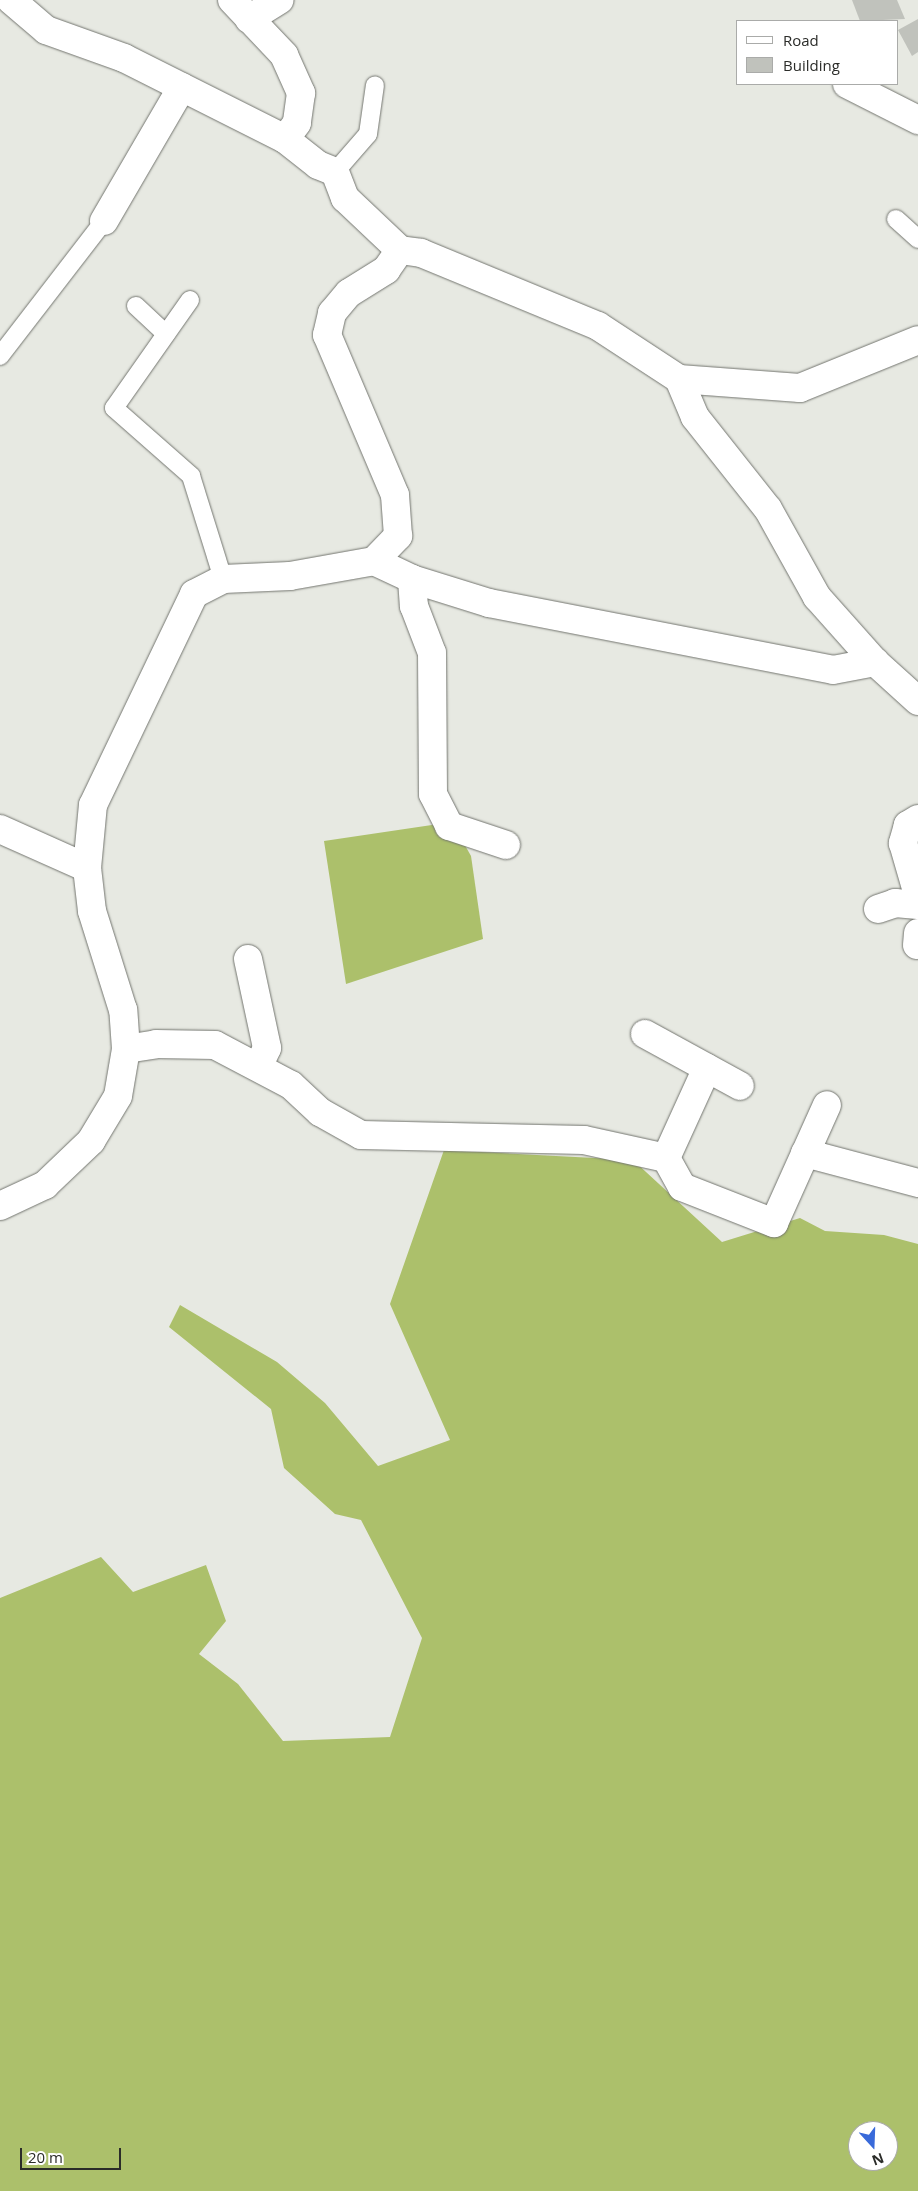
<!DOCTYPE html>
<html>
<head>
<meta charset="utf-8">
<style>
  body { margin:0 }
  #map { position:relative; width:918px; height:2191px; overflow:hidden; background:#e7e9e2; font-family:"Open Sans",sans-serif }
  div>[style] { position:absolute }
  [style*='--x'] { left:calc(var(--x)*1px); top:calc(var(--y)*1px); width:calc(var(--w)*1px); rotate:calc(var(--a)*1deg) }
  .forest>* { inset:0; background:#acc06b }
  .building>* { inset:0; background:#c0c2bc }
  .roads { filter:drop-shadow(0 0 1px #73756f) drop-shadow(0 0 1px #73756f) }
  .service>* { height:18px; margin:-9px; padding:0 9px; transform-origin:9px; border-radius:9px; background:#fff }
  .minor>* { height:28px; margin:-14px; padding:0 14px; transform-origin:14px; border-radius:14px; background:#fff }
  span { translate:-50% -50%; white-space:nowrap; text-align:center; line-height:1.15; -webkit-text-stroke:4px #fff; paint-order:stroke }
  .legend { position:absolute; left:736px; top:20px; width:162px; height:65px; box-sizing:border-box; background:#fff; border:1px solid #aaaba9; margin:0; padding:6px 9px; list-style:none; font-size:15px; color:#2b2c29 }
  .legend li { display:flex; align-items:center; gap:10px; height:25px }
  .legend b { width:25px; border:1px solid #aaaba9 }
  .north { position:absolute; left:848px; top:2121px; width:50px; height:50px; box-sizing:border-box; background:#fff; border:1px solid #aaaba9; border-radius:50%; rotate:160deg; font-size:14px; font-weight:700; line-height:20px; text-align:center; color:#2b2c29 }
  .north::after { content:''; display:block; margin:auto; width:18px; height:22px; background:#396ada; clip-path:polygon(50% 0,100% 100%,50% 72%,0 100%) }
  .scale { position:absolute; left:20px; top:2148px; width:101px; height:22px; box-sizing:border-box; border:2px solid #2b2c29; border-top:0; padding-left:6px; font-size:15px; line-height:18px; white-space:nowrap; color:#2b2c29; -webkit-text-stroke:4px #fff; paint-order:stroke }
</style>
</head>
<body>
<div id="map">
  <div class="forest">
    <div style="clip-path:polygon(452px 822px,471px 856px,483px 939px,346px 984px,324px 841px)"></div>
    <div style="clip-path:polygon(evenodd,444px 1150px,633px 1160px,722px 1242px,800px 1218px,825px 1231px,884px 1235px,918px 1244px,918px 2191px,0 2191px,0 1598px,101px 1557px,133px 1592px,206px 1565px,226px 1621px,199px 1654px,238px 1684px,283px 1741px,390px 1737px,422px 1638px,361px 1520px,335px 1514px,284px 1468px,271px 1409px,169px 1327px,180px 1305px,277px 1362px,325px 1403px,378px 1466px,450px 1440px,390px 1304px,444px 1150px,858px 2131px,888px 2131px,888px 2161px,858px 2161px,858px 2131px)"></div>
  </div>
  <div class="building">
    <div style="clip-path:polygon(852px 0,897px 0,905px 19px,860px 21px)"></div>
    <div style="clip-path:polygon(918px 19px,918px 52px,912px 56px,898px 30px)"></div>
  </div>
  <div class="roads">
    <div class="service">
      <div style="--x:335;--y:172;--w:50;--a:-49"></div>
      <div style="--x:368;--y:134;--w:49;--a:-81.9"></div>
      <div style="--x:896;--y:219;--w:30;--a:42"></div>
      <div style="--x:190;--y:300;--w:132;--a:125.1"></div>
      <div style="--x:114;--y:408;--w:103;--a:41.4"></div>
      <div style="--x:191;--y:476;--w:108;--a:72.7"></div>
      <div style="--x:136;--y:306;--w:41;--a:43"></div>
      <div style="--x:0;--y:356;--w:170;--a:-52.4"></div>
    </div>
    <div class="minor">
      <div style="--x:11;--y:0;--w:46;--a:40.6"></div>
      <div style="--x:46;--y:30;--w:83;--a:19.7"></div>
      <div style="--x:124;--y:58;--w:180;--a:26.7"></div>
      <div style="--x:285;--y:139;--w:42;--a:38.2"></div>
      <div style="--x:318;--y:165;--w:18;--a:22"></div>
      <div style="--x:335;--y:172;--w:28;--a:69"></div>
      <div style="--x:345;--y:198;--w:76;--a:43.4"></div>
      <div style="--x:400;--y:250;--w:21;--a:8"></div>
      <div style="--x:421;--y:253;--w:191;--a:22.4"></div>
      <div style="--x:598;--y:326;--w:97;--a:33.2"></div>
      <div style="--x:679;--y:379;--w:121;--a:4.3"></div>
      <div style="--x:800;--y:388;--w:127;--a:-22.1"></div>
      <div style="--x:232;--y:0;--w:76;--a:46.6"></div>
      <div style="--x:284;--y:55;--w:42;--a:65.9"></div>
      <div style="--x:301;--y:93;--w:30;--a:98"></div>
      <div style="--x:297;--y:123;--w:20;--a:127"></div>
      <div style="--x:249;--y:19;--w:36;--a:-32"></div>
      <div style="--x:847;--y:84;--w:80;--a:26.9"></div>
      <div style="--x:104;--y:221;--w:155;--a:-59.8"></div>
      <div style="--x:679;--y:379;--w:41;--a:67.2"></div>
      <div style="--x:695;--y:417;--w:117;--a:51.6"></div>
      <div style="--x:768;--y:509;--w:101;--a:60.9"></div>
      <div style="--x:817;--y:597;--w:87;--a:48.3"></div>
      <div style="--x:875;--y:662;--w:58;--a:42.2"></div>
      <div style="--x:374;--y:561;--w:35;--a:-46"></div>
      <div style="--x:398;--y:536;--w:41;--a:-94.2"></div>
      <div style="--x:395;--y:495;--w:174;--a:-113"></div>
      <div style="--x:327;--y:335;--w:23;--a:-77"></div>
      <div style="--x:332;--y:313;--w:26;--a:-50"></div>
      <div style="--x:349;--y:293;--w:44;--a:-31.9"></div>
      <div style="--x:386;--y:270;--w:24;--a:-55"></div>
      <div style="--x:412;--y:579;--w:27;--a:86"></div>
      <div style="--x:414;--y:606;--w:50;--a:69"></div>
      <div style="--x:432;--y:653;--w:141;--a:89.6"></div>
      <div style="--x:433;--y:794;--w:36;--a:63"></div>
      <div style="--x:449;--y:826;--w:60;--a:18.4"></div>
      <div style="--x:918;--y:819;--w:12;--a:149"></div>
      <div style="--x:908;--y:825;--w:19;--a:106"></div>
      <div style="--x:903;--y:843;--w:54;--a:73.9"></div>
      <div style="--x:0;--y:829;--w:95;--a:24.1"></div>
      <div style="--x:878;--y:909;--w:18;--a:-19"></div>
      <div style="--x:895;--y:903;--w:23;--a:5"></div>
      <div style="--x:917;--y:945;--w:12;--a:-85"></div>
      <div style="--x:248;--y:959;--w:91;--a:77.9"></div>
      <div style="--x:267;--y:1048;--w:21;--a:115"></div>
      <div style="--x:645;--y:1034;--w:108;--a:28.7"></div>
      <div style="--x:126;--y:1049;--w:30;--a:-9"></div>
      <div style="--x:156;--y:1044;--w:59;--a:1"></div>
      <div style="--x:215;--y:1045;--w:86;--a:27.8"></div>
      <div style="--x:291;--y:1085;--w:40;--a:43"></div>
      <div style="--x:320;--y:1112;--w:47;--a:29.3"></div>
      <div style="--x:361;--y:1135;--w:223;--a:1.3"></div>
      <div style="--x:584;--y:1140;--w:84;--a:12.4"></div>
      <div style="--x:666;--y:1158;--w:33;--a:61"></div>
      <div style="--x:682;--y:1187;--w:99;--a:21.4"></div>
      <div style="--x:774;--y:1223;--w:129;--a:-65.8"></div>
      <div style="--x:805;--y:1153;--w:117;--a:14.9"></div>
      <div style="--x:666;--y:1158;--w:99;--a:-65.5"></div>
      <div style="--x:0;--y:1206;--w:50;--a:-25"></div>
      <div style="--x:45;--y:1185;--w:64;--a:-43.7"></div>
      <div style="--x:91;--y:1141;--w:52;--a:-59"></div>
      <div style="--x:118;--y:1096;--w:48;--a:-80.3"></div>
      <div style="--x:126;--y:1049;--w:39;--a:-94"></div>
      <div style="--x:123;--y:1010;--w:104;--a:-107.4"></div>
      <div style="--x:92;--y:911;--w:43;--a:-96.6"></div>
      <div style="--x:87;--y:868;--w:63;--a:-84.6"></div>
      <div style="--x:93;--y:805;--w:234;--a:-64.4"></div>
      <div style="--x:194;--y:594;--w:33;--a:-27"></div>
      <div style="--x:223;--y:579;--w:67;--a:-2.6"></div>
      <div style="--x:290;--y:576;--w:85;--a:-10.1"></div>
      <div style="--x:374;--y:561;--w:42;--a:25.3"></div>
      <div style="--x:412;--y:579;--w:81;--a:17.3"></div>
      <div style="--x:489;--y:603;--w:350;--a:11"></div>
      <div style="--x:833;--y:670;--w:43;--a:-10.8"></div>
    </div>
  </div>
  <ul class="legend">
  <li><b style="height:6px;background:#fff"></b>Road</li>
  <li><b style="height:14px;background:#c0c2bc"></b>Building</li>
  </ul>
  <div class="north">N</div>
  <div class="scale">20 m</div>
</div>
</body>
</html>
